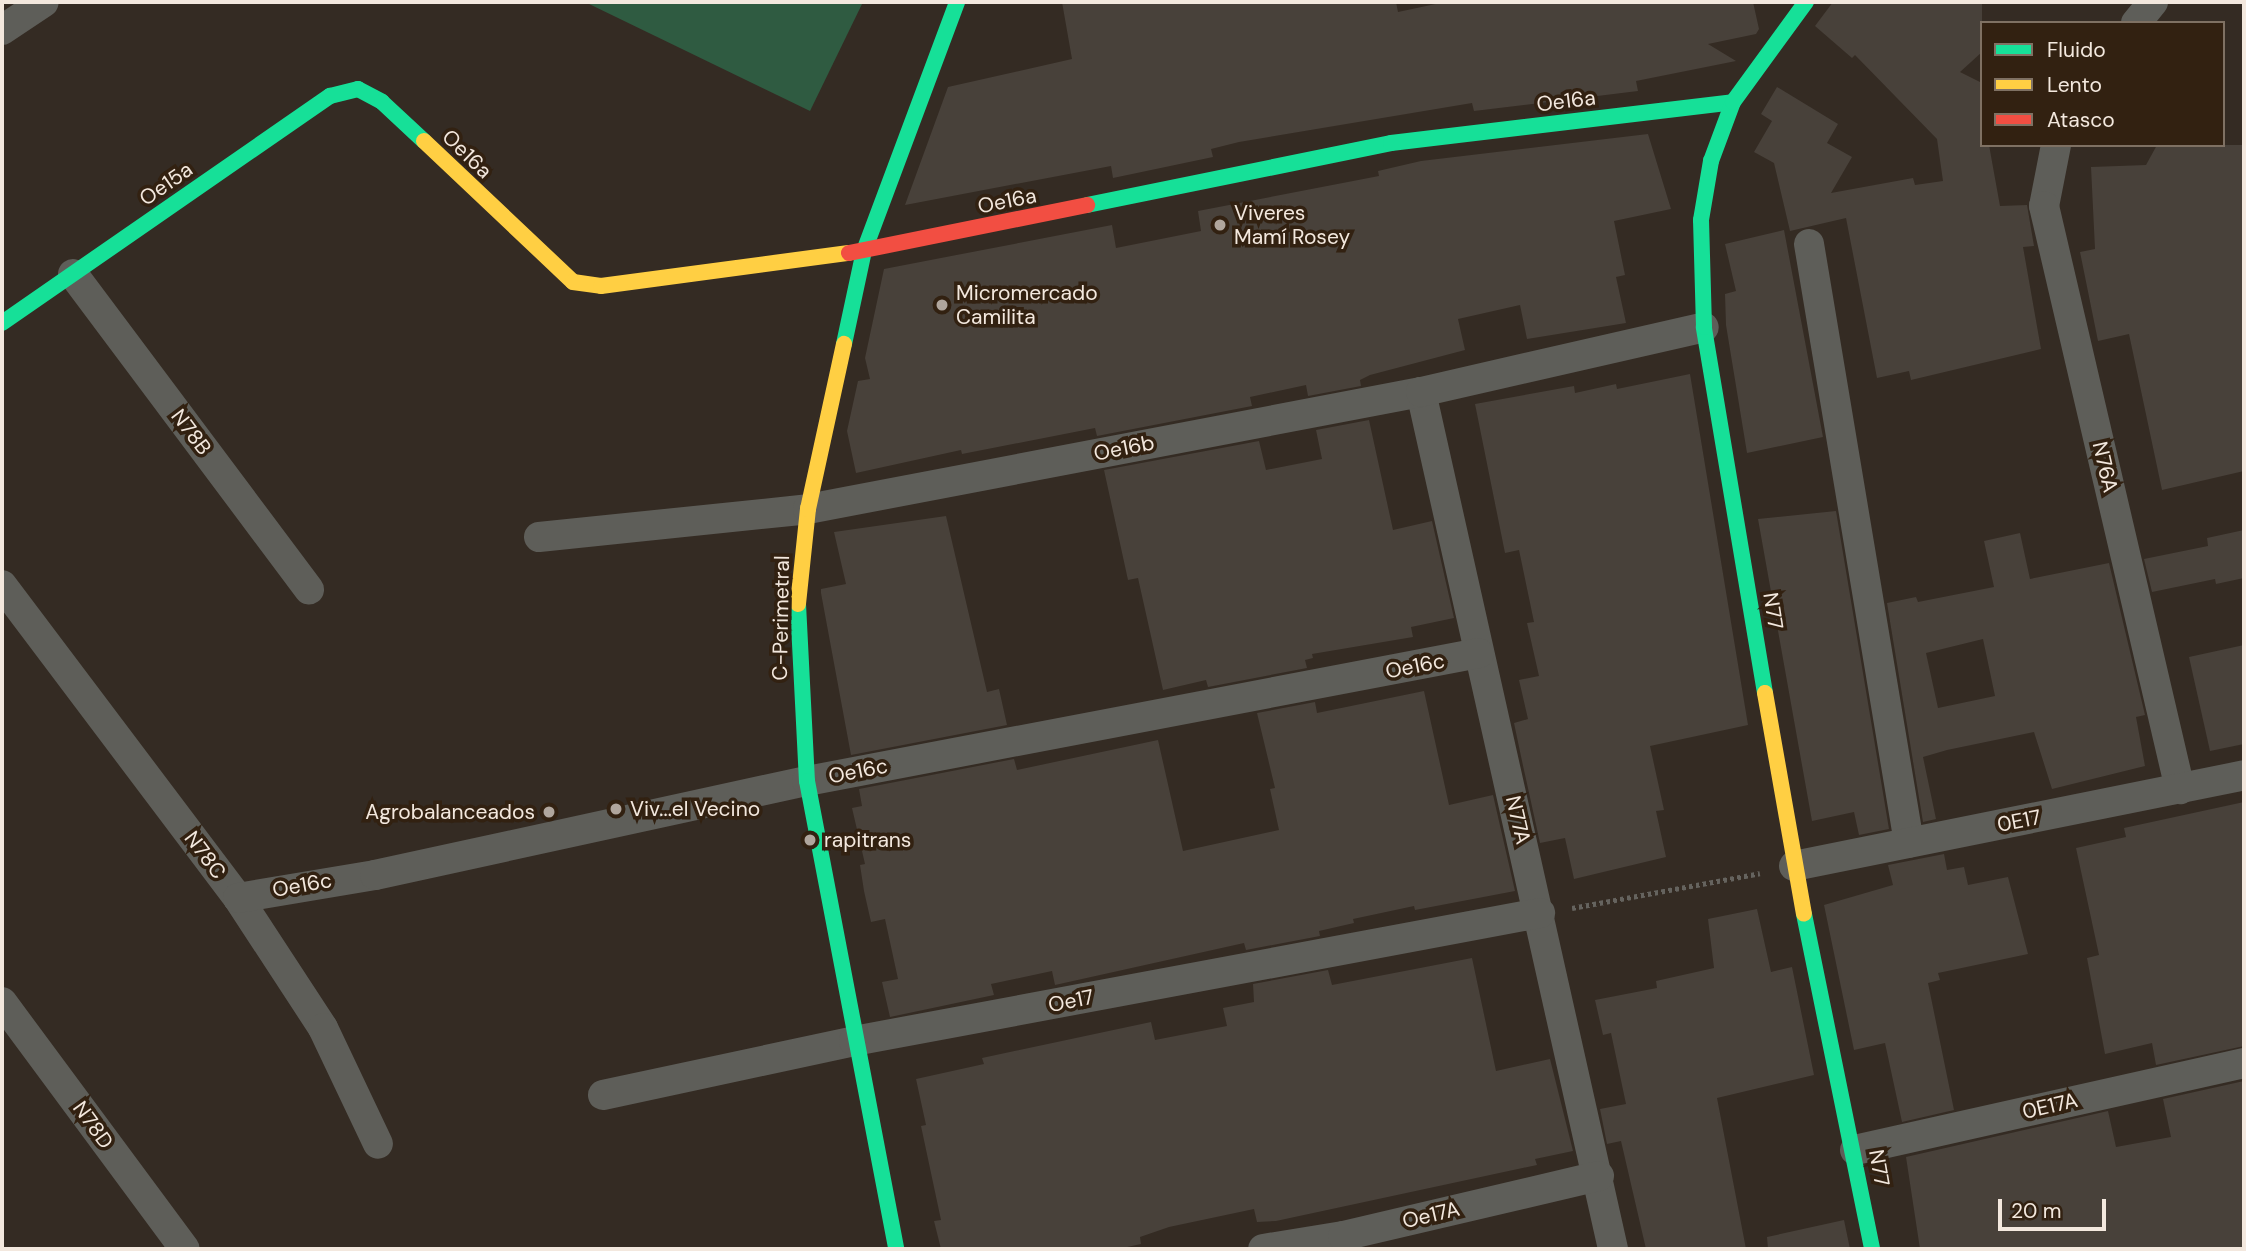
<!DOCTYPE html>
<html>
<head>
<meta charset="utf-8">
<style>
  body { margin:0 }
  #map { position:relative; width:2246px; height:1251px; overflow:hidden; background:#342b23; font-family:"DM Sans",sans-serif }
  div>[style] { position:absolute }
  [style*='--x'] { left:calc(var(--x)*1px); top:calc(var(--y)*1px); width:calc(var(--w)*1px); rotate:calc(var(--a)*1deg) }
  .green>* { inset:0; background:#2f5b41 }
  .building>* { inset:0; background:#48413a }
  .path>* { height:4.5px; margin-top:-2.25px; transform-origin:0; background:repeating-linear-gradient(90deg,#65635e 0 3.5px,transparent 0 7px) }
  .street>* { height:30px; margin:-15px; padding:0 15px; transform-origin:15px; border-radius:15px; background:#5e5e59 }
  .fast>* { height:16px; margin:-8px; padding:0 8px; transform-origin:8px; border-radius:8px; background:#16e098 }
  .slow>* { height:16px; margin:-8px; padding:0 8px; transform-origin:8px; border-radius:8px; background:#ffcf43 }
  .jam>* { height:16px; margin:-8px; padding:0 8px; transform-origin:8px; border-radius:8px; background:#f24e42 }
  .dots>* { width:19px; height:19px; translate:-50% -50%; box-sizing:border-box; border:4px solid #322111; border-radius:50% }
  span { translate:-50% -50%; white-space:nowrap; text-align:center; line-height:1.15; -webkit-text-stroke:7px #322111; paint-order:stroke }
  .street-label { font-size:21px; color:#f3e8de }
  .poi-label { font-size:21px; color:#f3e8de }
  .left { translate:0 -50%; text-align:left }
  .right { translate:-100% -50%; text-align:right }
  .frame { position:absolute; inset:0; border:4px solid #f3e8de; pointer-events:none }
  .legend { position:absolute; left:1980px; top:21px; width:245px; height:126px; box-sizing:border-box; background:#322111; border:2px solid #7f7163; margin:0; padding:9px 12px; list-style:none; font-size:21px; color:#f3e8de }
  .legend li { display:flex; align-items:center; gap:14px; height:35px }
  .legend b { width:35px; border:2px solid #7f7163 }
  .scale { position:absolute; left:1998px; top:1199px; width:108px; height:32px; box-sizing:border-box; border:4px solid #f3e8de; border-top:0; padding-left:9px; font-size:21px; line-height:24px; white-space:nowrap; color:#f3e8de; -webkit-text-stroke:5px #322111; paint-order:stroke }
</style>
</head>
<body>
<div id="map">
  <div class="green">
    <div style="clip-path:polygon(585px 2px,863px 2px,810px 111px)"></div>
  </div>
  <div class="building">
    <div style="clip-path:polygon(1062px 2px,1396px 2px,1398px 12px,1445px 2px,1753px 2px,1759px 29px,1756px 34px,1708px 44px,1736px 61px,1636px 81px,1638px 91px,1474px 111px,1472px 103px,1239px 142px,1211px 149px,1213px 157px,1113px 178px,1111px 166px,905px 205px,948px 87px,1072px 59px)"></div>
    <div style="clip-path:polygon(1833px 2px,1982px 2px,1982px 52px,1960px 72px,1982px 83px,1982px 145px,1989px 145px,2000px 206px,2027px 205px,2034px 246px,2023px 247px,2041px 349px,1911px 380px,1909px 371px,1877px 378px,1846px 218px,1790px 231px,1774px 163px,1754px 152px,1772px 121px,1761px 114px,1777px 87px,1838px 124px,1827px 143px,1852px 157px,1831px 193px,1913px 178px,1915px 185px,1943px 181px,1937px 139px,1855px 55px,1852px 58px,1815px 26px)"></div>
    <div style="clip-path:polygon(1648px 134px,1671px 209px,1614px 221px,1625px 275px,1616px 277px,1626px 323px,1527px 339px,1520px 305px,1458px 319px,1465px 350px,1370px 375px,1360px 380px,1361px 386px,1308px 396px,1306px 385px,1250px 397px,1252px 406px,1097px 436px,1095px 428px,962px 454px,961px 450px,856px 473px,847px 431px,858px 381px,870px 379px,865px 358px,884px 269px,1112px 225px,1116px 248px,1201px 231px,1198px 211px,1379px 176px,1378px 171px,1421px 161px)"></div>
    <div style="clip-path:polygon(2157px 145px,2244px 145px,2244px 471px,2162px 490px,2129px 334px,2098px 341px,2080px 252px,2095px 249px,2091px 167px,2146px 165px)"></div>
    <div style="clip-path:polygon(1784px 230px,1823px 437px,1747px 453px,1726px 325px,1725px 294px,1736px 291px,1725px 244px)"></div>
    <div style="clip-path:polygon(1690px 374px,1748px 725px,1650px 746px,1664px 810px,1656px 811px,1666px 857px,1574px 879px,1565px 838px,1540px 843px,1522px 761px,1514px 723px,1528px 719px,1519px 680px,1539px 676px,1527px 623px,1534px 622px,1519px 550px,1505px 553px,1475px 404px,1574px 386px,1575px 393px,1616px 384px,1617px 389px)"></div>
    <div style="clip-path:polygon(1369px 420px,1393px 530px,1432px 521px,1454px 618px,1411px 627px,1413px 637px,1312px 654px,1313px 658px,1305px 660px,1307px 668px,1208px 687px,1206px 680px,1163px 690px,1138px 578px,1128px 580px,1104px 470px,1259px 441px,1266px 470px,1322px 459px,1316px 430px)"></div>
    <div style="clip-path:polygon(1836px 511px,1889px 829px,1859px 835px,1854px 812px,1812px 821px,1758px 519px)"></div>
    <div style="clip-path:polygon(946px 516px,987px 692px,999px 689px,1007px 725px,851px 755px,821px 593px,821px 589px,846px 584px,834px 532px)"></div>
    <div style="clip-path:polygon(2244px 530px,2244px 578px,2216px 584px,2215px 579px,2152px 592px,2144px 559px,2208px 546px,2207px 538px)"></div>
    <div style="clip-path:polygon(evenodd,2020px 533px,2030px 579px,2109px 563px,2145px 715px,2136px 717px,2145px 766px,2052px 789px,2034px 732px,1947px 750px,1923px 757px,1936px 819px,1923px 822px,1887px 603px,1916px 597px,1918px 602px,1994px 587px,1984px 541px,2020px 533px,1983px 639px,1995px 696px,1938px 708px,1926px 653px,1983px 639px)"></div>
    <div style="clip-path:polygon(2244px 645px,2244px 744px,2210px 751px,2189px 657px)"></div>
    <div style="clip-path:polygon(1424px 691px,1449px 805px,1493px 795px,1515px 891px,1415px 910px,1414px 906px,1353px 919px,1354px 923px,1319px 931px,1320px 936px,1246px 950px,1244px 943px,1055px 985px,1052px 971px,991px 984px,994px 995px,890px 1017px,882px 982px,898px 979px,885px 919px,871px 922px,864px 891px,860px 865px,865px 864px,852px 808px,862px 806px,859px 789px,1014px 759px,1017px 770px,1158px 740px,1183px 851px,1279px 830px,1270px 789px,1275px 788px,1257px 713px,1315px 702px,1317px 713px)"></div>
    <div style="clip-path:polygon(2244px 802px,2244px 1046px,2156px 1065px,2152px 1043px,2105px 1054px,2087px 958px,2099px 955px,2076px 848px,2126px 837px,2124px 828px)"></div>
    <div style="clip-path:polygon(1944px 854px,1947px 870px,1964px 867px,1968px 885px,2008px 877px,2028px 954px,1938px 973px,1940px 980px,1928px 983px,1954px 1110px,1902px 1122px,1885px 1043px,1854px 1050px,1824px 905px,1893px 885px,1888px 865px)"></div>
    <div style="clip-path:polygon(1757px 909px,1771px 972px,1792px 967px,1814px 1075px,1717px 1098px,1746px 1249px,1646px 1249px,1621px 1141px,1607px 1144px,1600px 1109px,1626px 1104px,1611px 1033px,1603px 1035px,1595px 1000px,1657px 988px,1656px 981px,1714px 968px,1708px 919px)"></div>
    <div style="clip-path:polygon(1472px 958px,1496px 1071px,1550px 1059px,1573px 1151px,1535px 1159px,1537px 1165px,1276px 1221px,1257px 1222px,1254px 1209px,1169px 1227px,1140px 1237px,1141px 1244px,1118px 1249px,941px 1249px,934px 1221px,941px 1220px,921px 1126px,926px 1125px,916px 1079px,984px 1064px,982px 1058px,1151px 1022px,1155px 1040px,1227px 1026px,1223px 1008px,1254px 1002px,1253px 984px,1328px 970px,1332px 985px)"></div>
    <div style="clip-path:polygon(2244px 1081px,2244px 1249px,1920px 1249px,1906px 1157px,2108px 1111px,2116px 1147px,2171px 1137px,2163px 1099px)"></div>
    <div style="clip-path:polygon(1844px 1220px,1850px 1249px,1768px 1249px,1767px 1237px)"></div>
  </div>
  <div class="path">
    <div style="--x:1572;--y:908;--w:191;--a:-10.5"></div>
  </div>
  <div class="street">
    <div style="--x:2136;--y:23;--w:27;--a:-51"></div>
    <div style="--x:2;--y:30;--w:50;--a:-33.7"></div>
    <div style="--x:2056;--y:145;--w:62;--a:101.1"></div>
    <div style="--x:2044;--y:206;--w:599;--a:76.87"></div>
    <div style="--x:1809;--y:244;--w:607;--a:80.52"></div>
    <div style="--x:73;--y:274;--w:394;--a:53.2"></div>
    <div style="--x:1421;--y:392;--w:878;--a:77.37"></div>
    <div style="--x:539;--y:537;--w:270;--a:-5.9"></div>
    <div style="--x:808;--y:509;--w:624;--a:-10.81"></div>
    <div style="--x:1421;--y:392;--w:290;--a:-12.9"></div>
    <div style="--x:2;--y:585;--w:392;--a:53"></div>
    <div style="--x:238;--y:898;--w:155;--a:56.8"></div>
    <div style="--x:323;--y:1028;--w:128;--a:64.6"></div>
    <div style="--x:1794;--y:866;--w:459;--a:-11.4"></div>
    <div style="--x:238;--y:898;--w:139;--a:-9.5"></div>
    <div style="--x:375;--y:875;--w:442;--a:-12.3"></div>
    <div style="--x:807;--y:781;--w:684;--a:-10.78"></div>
    <div style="--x:2;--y:1002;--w:307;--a:53.5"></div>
    <div style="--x:603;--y:1095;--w:257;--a:-12.1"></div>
    <div style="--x:854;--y:1041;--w:698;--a:-10.57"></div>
    <div style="--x:1855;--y:1150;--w:399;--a:-12.6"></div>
    <div style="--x:1263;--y:1249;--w:81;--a:-9.2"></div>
    <div style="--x:1343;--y:1236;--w:263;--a:-13.2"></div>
  </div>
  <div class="fast">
    <div style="--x:1087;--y:205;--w:310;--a:-11.5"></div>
    <div style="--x:1391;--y:143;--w:344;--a:-6.8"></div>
    <div style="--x:2;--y:323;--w:399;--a:-34.7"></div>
    <div style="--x:330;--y:96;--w:29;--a:-14"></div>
    <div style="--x:358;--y:89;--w:27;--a:28"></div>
    <div style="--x:382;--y:102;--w:57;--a:42.9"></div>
    <div style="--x:844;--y:344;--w:95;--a:-77.9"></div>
    <div style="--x:864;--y:251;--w:266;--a:-69.5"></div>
    <div style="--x:798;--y:604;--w:177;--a:87.1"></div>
    <div style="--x:807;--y:781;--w:476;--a:79.2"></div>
    <div style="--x:1765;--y:693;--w:371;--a:-99.5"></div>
    <div style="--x:1704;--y:327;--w:107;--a:-91.6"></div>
    <div style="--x:1701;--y:220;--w:60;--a:-80.4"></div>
    <div style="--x:1711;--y:161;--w:63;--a:-69.6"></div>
    <div style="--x:1733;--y:102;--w:124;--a:-53.9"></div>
    <div style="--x:1804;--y:914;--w:342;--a:78.5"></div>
  </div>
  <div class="slow">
    <div style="--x:424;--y:141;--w:205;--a:43.4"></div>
    <div style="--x:573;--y:282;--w:28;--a:8"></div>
    <div style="--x:601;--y:286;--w:250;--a:-7.6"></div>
    <div style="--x:798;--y:604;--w:96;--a:-84"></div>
    <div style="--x:808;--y:509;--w:169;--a:-77.7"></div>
    <div style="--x:1765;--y:693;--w:224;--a:80"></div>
  </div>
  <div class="jam">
    <div style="--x:849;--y:253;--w:243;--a:-11.4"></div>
  </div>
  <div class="dots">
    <div style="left:1220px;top:225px;background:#b0a69d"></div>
    <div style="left:942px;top:305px;background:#b0a69d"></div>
    <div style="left:616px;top:809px;background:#b0a69d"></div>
    <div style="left:549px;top:812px;background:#b0a69d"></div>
    <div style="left:810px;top:840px;background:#b0a69d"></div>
  </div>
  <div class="street-label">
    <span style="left:1566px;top:101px;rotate:-7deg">Oe16a</span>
    <span style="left:467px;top:154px;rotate:44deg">Oe16a</span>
    <span style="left:166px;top:184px;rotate:-35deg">Oe15a</span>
    <span style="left:1007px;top:201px;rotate:-11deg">Oe16a</span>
    <span style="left:191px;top:432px;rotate:53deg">N78B</span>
    <span style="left:1124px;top:448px;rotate:-11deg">Oe16b</span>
    <span style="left:2105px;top:467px;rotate:77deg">N76A</span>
    <span style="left:1773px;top:611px;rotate:81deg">N77</span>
    <span style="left:781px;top:618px;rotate:-89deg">C-Perimetral</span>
    <span style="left:1415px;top:666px;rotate:-11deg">Oe16c</span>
    <span style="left:858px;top:771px;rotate:-11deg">Oe16c</span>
    <span style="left:1518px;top:820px;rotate:77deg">N77A</span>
    <span style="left:2019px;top:821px;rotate:-11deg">0E17</span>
    <span style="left:205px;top:855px;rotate:53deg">N78C</span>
    <span style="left:302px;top:885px;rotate:-10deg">Oe16c</span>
    <span style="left:1071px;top:1001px;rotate:-11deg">Oe17</span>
    <span style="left:2050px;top:1106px;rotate:-13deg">0E17A</span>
    <span style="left:93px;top:1125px;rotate:54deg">N78D</span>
    <span style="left:1879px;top:1168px;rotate:80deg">N77</span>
    <span style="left:1431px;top:1215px;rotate:-13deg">Oe17A</span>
  </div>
  <div class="poi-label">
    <span class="left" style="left:1234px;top:225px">Viveres<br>Mamí Rosey</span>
    <span class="left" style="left:956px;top:305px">Micromercado<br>Camilita</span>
    <span class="left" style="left:630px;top:809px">Viv...el Vecino</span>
    <span class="right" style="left:535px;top:812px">Agrobalanceados</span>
    <span class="left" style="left:824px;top:840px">rapitrans</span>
  </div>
  <div class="frame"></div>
  <ul class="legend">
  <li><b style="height:9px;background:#16e098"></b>Fluido</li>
  <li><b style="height:9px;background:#ffcf43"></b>Lento</li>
  <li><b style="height:9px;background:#f24e42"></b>Atasco</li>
  </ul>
  <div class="scale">20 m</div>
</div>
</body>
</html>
